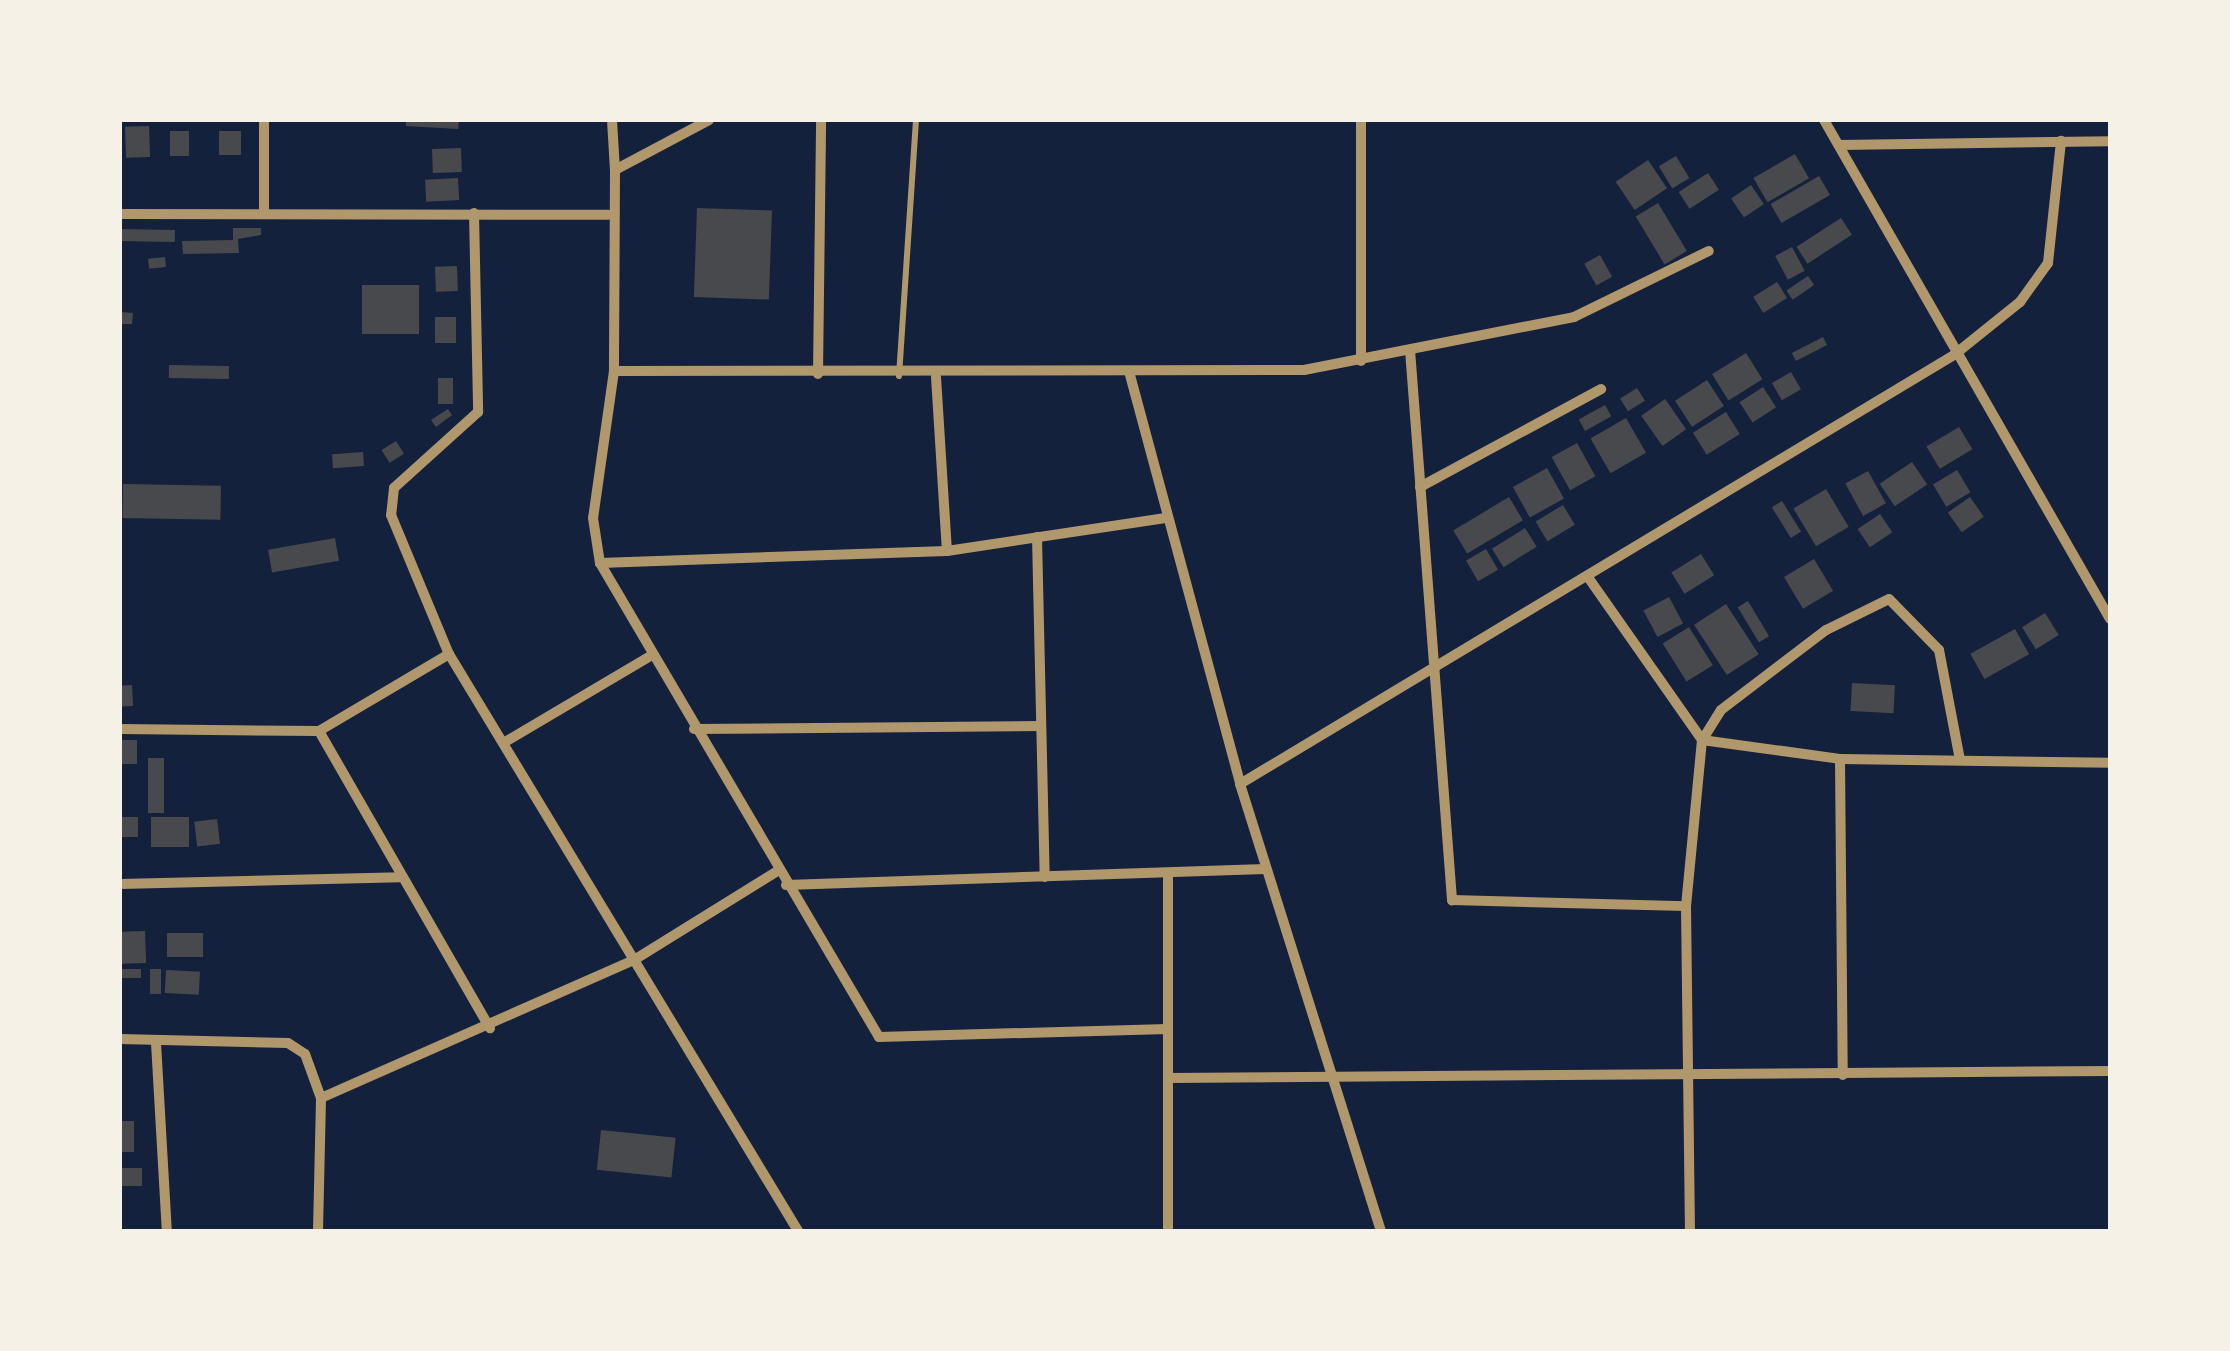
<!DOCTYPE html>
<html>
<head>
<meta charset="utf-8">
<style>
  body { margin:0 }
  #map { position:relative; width:2230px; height:1351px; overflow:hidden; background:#14213d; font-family:Merriweather,serif }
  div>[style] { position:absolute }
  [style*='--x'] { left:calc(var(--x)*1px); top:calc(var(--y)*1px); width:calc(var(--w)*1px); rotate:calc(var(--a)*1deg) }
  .building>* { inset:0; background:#48494c; transform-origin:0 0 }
  .service>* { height:6px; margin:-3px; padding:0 3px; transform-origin:3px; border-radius:3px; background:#b1986c }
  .minor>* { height:10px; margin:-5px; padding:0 5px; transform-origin:5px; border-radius:5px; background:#b1986c }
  span { translate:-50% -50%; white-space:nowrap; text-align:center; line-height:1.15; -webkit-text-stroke:10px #f6f1e7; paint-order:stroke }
  .frame { position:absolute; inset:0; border:122px solid #f6f1e7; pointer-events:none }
</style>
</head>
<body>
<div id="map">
  <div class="building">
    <div style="clip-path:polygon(406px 120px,459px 120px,458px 129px,406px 126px)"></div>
    <div style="left:149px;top:126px;width:31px;height:24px;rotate:88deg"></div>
    <div style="left:170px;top:131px;width:19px;height:25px"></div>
    <div style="left:219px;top:131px;width:22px;height:24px"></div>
    <div style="left:461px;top:148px;width:24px;height:29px;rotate:88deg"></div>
    <div style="left:1795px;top:154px;width:28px;height:48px;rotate:60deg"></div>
    <div style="left:1676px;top:156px;width:26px;height:20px;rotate:59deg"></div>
    <div style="left:1648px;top:160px;width:34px;height:39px;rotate:56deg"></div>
    <div style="left:1708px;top:173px;width:20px;height:35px;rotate:57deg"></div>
    <div style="left:1819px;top:176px;width:22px;height:56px;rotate:60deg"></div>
    <div style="left:458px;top:178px;width:22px;height:33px;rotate:87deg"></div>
    <div style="left:1751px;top:185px;width:23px;height:24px;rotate:56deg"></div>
    <div style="left:1658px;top:203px;width:56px;height:26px;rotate:59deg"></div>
    <div style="left:697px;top:208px;width:75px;height:89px;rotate:2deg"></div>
    <div style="left:1841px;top:218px;width:20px;height:53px;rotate:57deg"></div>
    <div style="clip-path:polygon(233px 228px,261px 228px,261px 235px,238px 239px,239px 253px,183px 254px,182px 241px,233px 240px)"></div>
    <div style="left:120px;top:229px;width:55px;height:12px;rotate:1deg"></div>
    <div style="left:1792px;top:247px;width:27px;height:19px;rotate:62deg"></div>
    <div style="left:1600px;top:255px;width:25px;height:18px;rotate:61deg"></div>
    <div style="left:165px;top:257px;width:10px;height:17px;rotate:84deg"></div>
    <div style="left:457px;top:266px;width:25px;height:22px;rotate:88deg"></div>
    <div style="left:1808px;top:276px;width:11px;height:26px;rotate:56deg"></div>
    <div style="left:1777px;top:282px;width:19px;height:28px;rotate:58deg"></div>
    <div style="left:419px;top:285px;width:49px;height:57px;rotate:90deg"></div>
    <div style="clip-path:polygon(120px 312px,133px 313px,132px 324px,120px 324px)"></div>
    <div style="left:456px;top:317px;width:26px;height:21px;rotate:90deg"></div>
    <div style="left:1823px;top:337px;width:9px;height:35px;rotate:63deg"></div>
    <div style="left:1746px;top:353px;width:31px;height:40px;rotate:58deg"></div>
    <div style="left:169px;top:365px;width:60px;height:13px;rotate:1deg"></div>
    <div style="left:1791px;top:372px;width:20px;height:22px;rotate:60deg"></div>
    <div style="left:438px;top:378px;width:15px;height:26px"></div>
    <div style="left:1707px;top:380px;width:31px;height:38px;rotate:57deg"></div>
    <div style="left:1763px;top:387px;width:24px;height:28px;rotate:57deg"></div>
    <div style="left:1637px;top:388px;width:15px;height:20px;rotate:58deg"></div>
    <div style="left:1665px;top:399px;width:37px;height:29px;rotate:55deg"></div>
    <div style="left:1605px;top:405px;width:13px;height:30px;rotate:61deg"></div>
    <div style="clip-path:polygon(448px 409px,452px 415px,436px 427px,431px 420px)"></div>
    <div style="left:1726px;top:412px;width:26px;height:39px;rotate:58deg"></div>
    <div style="left:1626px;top:418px;width:40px;height:41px;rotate:60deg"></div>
    <div style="left:1959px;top:427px;width:26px;height:38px;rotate:59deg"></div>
    <div style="left:396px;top:441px;width:15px;height:17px;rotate:58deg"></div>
    <div style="left:1577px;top:443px;width:38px;height:29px;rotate:61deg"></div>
    <div style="left:363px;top:452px;width:14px;height:31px;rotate:86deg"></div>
    <div style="left:1912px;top:462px;width:27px;height:39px;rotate:56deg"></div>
    <div style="left:1547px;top:468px;width:35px;height:39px;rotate:61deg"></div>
    <div style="left:1957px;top:470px;width:26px;height:28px;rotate:59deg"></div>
    <div style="left:1868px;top:471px;width:37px;height:26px;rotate:61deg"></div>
    <div style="left:123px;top:484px;width:98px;height:34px;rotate:1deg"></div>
    <div style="left:1826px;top:489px;width:44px;height:38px;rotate:59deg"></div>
    <div style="left:1509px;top:497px;width:27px;height:65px;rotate:59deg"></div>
    <div style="left:1970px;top:497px;width:24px;height:27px;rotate:55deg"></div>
    <div style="left:1782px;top:501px;width:36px;height:12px;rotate:58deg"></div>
    <div style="left:1563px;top:505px;width:23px;height:32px;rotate:59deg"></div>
    <div style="left:1880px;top:514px;width:22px;height:27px;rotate:56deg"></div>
    <div style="left:1525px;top:528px;width:22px;height:39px;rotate:58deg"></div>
    <div style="left:335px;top:538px;width:23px;height:68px;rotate:80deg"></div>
    <div style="left:1486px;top:549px;width:24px;height:23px;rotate:60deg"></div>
    <div style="left:1701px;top:554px;width:25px;height:35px;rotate:58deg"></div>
    <div style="left:1814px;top:559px;width:37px;height:35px;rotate:59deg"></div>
    <div style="left:1669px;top:597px;width:30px;height:29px;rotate:62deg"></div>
    <div style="left:1748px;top:601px;width:41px;height:12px;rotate:59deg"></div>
    <div style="left:1726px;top:604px;width:60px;height:38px;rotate:57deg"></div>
    <div style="left:2045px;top:613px;width:26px;height:27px;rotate:58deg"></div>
    <div style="left:1689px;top:627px;width:45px;height:31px;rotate:58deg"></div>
    <div style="left:2015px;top:629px;width:29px;height:51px;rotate:61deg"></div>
    <div style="left:1852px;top:683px;width:43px;height:28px;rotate:3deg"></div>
    <div style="left:132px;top:685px;width:21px;height:12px;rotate:87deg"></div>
    <div style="left:120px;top:740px;width:17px;height:24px"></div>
    <div style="left:148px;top:758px;width:16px;height:55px"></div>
    <div style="left:120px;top:817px;width:18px;height:20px"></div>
    <div style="left:151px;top:817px;width:38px;height:30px"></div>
    <div style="left:217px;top:819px;width:25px;height:23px;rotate:83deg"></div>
    <div style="left:145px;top:931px;width:32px;height:25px;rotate:88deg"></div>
    <div style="left:167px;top:933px;width:36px;height:24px"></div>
    <div style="left:141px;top:969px;width:9px;height:21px;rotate:90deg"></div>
    <div style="left:150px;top:969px;width:11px;height:25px"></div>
    <div style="left:166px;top:970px;width:34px;height:23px;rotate:3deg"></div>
    <div style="left:120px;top:1121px;width:14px;height:31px"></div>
    <div style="left:601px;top:1130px;width:75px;height:40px;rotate:6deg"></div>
    <div style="left:120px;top:1168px;width:22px;height:18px"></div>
  </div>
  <div class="service">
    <div style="--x:899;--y:376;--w:257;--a:-86.2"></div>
  </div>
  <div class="minor">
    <div style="--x:264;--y:120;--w:94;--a:90"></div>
    <div style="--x:612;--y:120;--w:50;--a:86.6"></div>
    <div style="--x:709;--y:120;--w:106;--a:152"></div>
    <div style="--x:615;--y:170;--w:201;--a:90.3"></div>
    <div style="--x:614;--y:371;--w:148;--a:98.1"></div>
    <div style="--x:593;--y:518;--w:46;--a:81.2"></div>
    <div style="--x:600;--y:563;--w:550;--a:59.52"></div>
    <div style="--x:879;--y:1037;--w:289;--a:-1.6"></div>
    <div style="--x:1824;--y:120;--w:575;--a:60.18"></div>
    <div style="--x:1839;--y:145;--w:271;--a:-0.8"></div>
    <div style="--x:474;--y:213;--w:199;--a:88.8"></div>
    <div style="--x:478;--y:412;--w:113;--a:137.9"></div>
    <div style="--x:394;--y:488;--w:27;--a:96"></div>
    <div style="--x:391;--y:515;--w:151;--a:67.4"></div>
    <div style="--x:449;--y:654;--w:674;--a:58.83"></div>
    <div style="--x:120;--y:214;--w:488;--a:0.1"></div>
    <div style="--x:1410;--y:350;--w:552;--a:85.63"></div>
    <div style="--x:1452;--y:900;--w:234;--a:1.5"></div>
    <div style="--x:1361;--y:361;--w:241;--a:-90"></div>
    <div style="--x:614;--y:371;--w:690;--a:-0.08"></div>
    <div style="--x:1304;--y:370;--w:275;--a:-11.1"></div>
    <div style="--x:1574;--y:317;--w:150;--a:-26.1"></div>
    <div style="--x:818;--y:374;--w:254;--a:-89.3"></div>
    <div style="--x:1130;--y:375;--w:424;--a:74.9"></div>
    <div style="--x:1240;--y:784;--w:469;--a:72.5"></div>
    <div style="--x:936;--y:377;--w:174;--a:86.4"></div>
    <div style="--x:1420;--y:487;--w:206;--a:-28.4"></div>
    <div style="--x:1037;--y:537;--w:340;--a:88.7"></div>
    <div style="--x:600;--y:563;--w:347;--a:-2"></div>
    <div style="--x:947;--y:551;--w:221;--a:-8.6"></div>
    <div style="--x:1590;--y:580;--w:195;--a:55"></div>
    <div style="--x:1702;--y:740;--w:167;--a:95.5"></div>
    <div style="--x:1686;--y:906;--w:325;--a:89.3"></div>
    <div style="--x:120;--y:729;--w:199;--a:0.6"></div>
    <div style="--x:319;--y:731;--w:151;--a:-30.6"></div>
    <div style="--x:694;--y:729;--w:347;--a:-0.5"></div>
    <div style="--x:319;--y:731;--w:343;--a:60.1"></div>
    <div style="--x:505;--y:742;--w:167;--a:-30.6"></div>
    <div style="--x:1840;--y:759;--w:316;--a:89.5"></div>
    <div style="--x:1960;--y:760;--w:112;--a:-100.8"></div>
    <div style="--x:1939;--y:650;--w:71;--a:-134.4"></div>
    <div style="--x:1889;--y:599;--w:70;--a:153.8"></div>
    <div style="--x:1826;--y:630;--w:132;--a:142.7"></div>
    <div style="--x:1721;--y:710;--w:36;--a:122"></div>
    <div style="--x:1702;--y:740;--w:139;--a:7.8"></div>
    <div style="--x:1840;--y:759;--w:270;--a:0.8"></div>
    <div style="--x:1240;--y:784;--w:833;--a:-31"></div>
    <div style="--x:1954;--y:355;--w:85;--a:-38.8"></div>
    <div style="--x:2020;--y:302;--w:48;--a:-54.3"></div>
    <div style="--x:2048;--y:263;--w:123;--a:-83.9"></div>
    <div style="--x:1168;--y:878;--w:353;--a:90"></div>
    <div style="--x:120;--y:884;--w:280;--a:-1.4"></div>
    <div style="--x:786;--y:885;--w:479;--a:-1.9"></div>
    <div style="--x:120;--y:1039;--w:168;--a:1.4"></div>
    <div style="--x:288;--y:1043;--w:20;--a:33"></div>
    <div style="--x:305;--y:1054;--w:47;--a:70"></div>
    <div style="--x:321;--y:1098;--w:342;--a:-23.8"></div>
    <div style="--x:634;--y:960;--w:167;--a:-31.8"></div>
    <div style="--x:156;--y:1043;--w:188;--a:86.7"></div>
    <div style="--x:1169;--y:1078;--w:941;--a:-0.43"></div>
    <div style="--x:318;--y:1231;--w:133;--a:-88.7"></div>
  </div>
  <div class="frame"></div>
</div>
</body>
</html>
